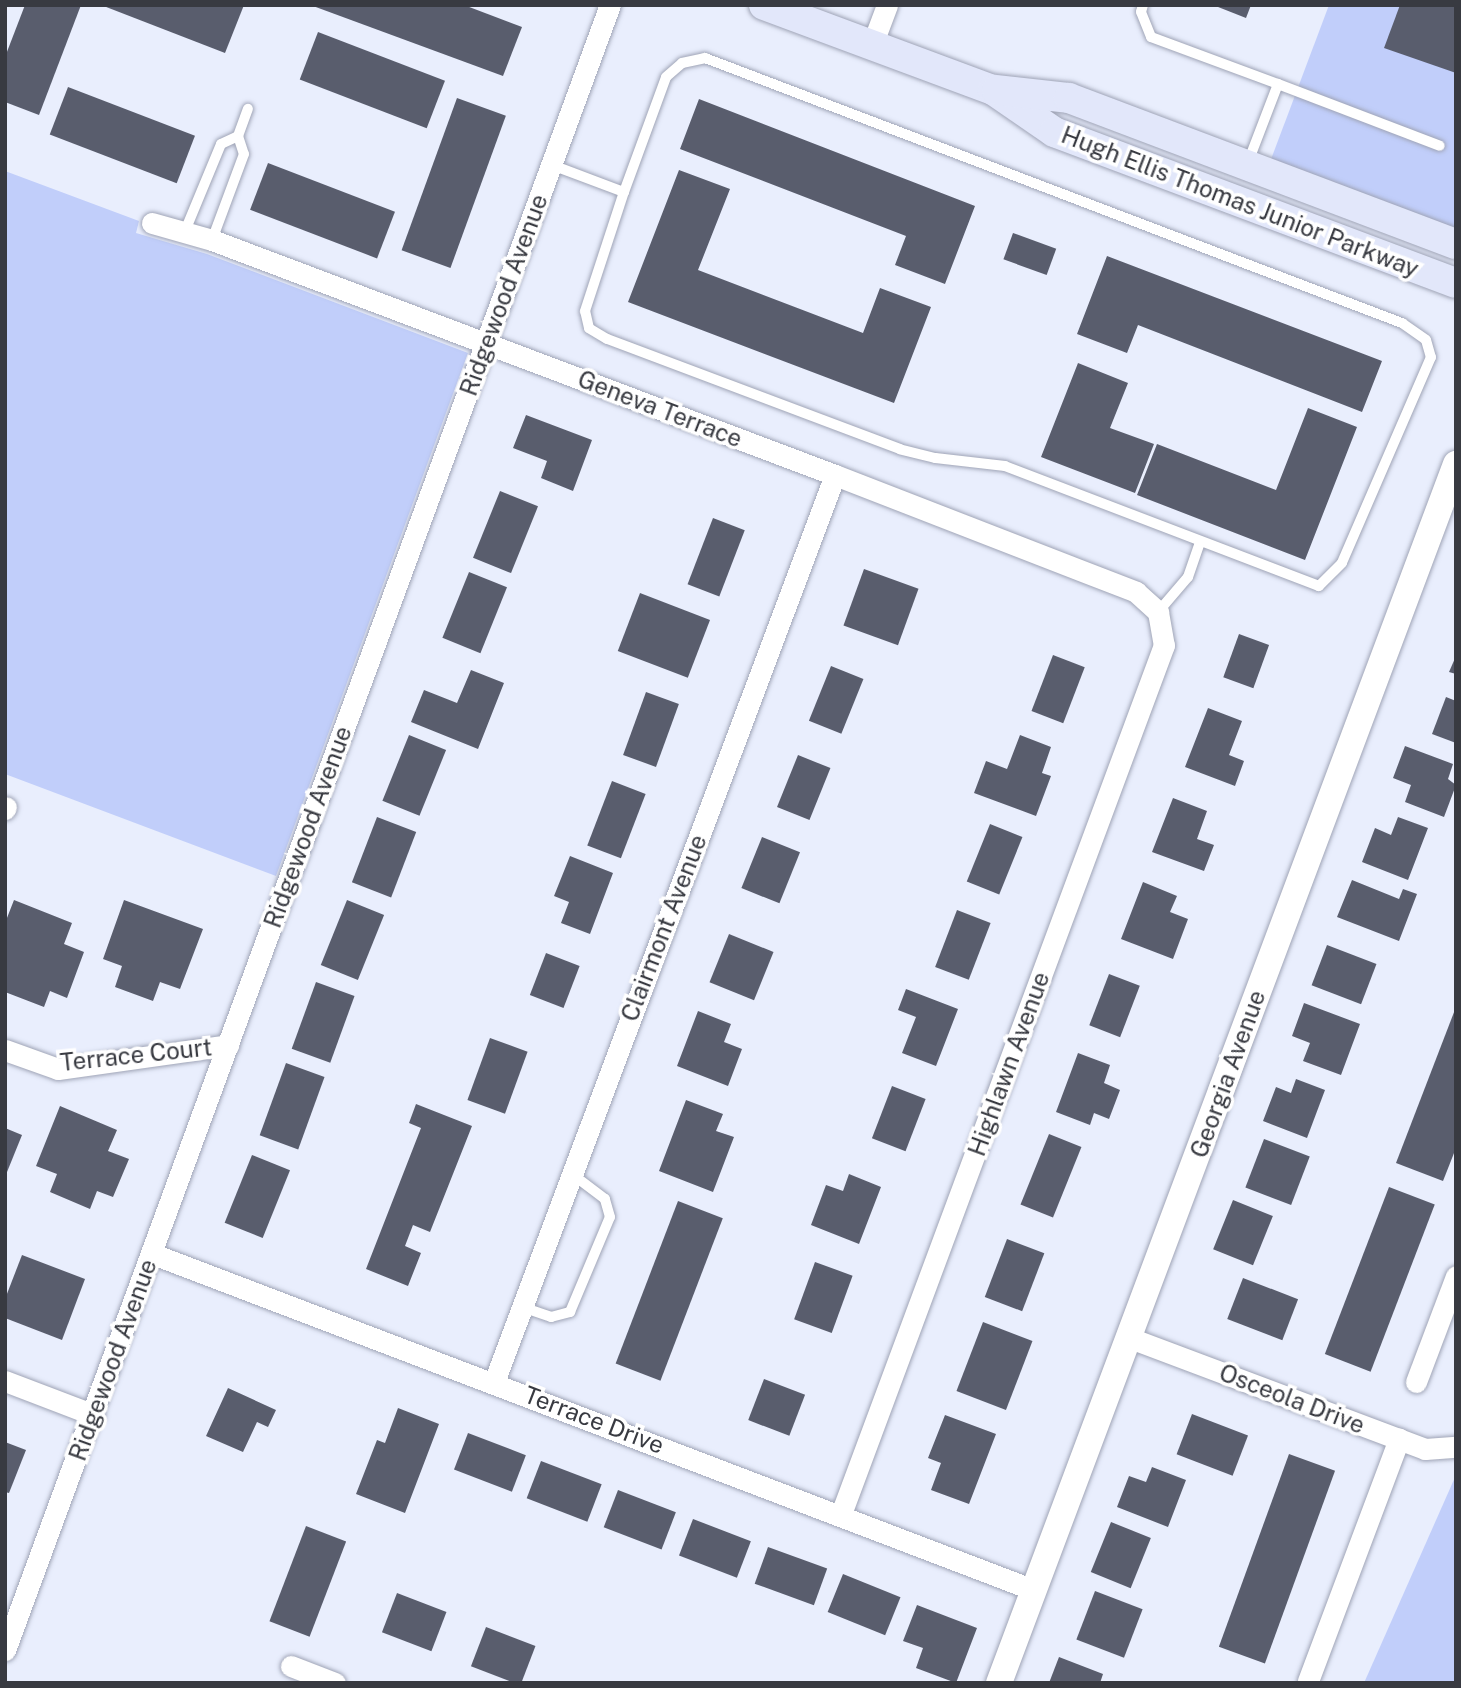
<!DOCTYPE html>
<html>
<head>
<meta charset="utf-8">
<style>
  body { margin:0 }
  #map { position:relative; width:1461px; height:1688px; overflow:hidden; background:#e9eefd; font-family:"Public Sans",sans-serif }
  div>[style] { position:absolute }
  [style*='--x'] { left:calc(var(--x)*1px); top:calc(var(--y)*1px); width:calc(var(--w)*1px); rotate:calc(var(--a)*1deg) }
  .green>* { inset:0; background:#c1cefa }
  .building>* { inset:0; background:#595d6d; transform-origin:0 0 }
  .roads { filter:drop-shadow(0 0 2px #9fa4b6) drop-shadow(0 0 2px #9fa4b6) }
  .service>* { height:10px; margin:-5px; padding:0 5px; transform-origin:5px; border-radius:5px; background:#fff }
  .minor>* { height:21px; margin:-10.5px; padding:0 10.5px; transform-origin:10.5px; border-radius:10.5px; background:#fff }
  .tertiary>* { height:26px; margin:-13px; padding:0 13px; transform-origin:13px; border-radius:13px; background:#fff }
  .secondary>* { height:30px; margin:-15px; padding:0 15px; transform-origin:15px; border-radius:15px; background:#e2e7fa }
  span { translate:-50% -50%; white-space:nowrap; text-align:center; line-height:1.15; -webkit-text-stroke:7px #fff; paint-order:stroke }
  .street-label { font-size:24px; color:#383a41 }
  .frame { position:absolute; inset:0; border:7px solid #383a41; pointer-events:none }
</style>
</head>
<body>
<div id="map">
  <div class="green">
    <div style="clip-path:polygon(1329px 5px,1456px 5px,1456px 243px,1264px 178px)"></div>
    <div style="clip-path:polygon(5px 171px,139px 221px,136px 233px,207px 254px,468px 353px,276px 876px,5px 774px)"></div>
    <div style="clip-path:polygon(1456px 1475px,1456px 1683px,1364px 1683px)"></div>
  </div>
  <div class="building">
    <div style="clip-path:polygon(25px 5px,81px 5px,39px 115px,5px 102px,5px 57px)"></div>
    <div style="clip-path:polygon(101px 5px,244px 5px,225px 53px)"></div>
    <div style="clip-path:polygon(464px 5px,522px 27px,503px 76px,313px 6px)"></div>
    <div style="clip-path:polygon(1213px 5px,1251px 5px,1246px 18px)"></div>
    <div style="clip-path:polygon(1400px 5px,1456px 5px,1456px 73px,1384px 48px)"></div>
    <div style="left:318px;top:32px;width:136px;height:51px;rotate:21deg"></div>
    <div style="left:68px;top:87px;width:136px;height:51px;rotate:21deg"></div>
    <div style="left:457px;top:98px;width:52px;height:162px;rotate:20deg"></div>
    <div style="clip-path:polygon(699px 99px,975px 206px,945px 284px,895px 265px,906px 236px,680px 149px)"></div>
    <div style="left:268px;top:163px;width:136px;height:50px;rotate:21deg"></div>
    <div style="clip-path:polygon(679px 170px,730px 189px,698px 270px,863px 333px,880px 288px,931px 307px,894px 403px,628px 302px)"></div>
    <div style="left:1013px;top:233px;width:46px;height:28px;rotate:20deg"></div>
    <div style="clip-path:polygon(1107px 256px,1382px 361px,1362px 412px,1138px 325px,1127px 353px,1077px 334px)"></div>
    <div style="clip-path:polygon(1078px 363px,1128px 383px,1110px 428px,1154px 444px,1135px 493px,1041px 457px)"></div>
    <div style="clip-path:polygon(1308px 408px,1357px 427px,1305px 560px,1137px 495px,1157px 444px,1276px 490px)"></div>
    <div style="clip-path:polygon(526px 415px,592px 440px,573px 491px,541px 478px,547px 461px,513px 448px)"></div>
    <div style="left:500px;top:491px;width:41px;height:72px;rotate:22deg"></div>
    <div style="left:713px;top:518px;width:34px;height:71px;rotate:21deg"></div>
    <div style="left:864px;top:569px;width:58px;height:60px;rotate:20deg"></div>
    <div style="left:469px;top:572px;width:41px;height:71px;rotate:22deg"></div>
    <div style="left:640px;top:593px;width:75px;height:62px;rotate:21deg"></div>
    <div style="left:1239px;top:634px;width:32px;height:46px;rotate:20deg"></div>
    <div style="left:1053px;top:655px;width:34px;height:60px;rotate:21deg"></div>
    <div style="clip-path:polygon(1456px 656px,1456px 674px,1449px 672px)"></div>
    <div style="left:831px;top:666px;width:35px;height:59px;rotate:22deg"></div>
    <div style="clip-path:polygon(471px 670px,504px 683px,478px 749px,411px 722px,424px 690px,457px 703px)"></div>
    <div style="left:646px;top:692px;width:35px;height:67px;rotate:20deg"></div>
    <div style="clip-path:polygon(1446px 697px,1456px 701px,1456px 743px,1432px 734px)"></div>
    <div style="clip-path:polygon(1208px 708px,1242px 721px,1229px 755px,1244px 761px,1235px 786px,1185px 767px)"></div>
    <div style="left:409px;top:735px;width:40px;height:71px;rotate:22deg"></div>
    <div style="clip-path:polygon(1020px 735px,1051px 747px,1042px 773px,1051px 776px,1036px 816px,974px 793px,986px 761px,1007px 769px)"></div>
    <div style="clip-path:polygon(1405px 746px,1453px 764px,1448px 779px,1456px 785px,1444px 817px,1405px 802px,1411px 785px,1393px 778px)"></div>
    <div style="left:798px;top:755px;width:35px;height:56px;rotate:22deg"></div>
    <div style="left:612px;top:781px;width:36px;height:69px;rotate:21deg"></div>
    <div style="clip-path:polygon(1173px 798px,1207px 811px,1197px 839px,1214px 845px,1204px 871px,1152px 852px)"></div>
    <div style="left:377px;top:817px;width:42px;height:70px;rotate:21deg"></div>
    <div style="clip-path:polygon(1398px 817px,1428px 828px,1408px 880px,1362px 862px,1375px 828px,1391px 835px)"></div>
    <div style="left:990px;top:824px;width:35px;height:62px;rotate:22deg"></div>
    <div style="left:762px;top:837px;width:41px;height:55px;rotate:22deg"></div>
    <div style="clip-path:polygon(570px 856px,613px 873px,590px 934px,561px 923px,569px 902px,554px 896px)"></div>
    <div style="clip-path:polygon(1352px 880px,1399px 899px,1403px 889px,1417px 894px,1399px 941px,1337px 917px)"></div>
    <div style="clip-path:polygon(1143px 882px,1177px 896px,1170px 912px,1188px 919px,1173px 959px,1121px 939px)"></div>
    <div style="clip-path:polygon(14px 900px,72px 923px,64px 944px,84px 952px,67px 998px,50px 991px,44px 1007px,5px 992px,5px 923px)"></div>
    <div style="clip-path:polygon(124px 900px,203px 929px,180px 989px,160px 982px,153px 1001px,115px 987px,122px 966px,103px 959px)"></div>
    <div style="left:347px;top:900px;width:40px;height:70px;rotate:22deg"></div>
    <div style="left:957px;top:910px;width:36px;height:61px;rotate:21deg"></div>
    <div style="left:729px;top:934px;width:48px;height:52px;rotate:22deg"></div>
    <div style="left:1327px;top:945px;width:53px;height:43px;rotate:21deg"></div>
    <div style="left:546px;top:953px;width:36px;height:45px;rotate:21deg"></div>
    <div style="left:1109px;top:974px;width:33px;height:55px;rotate:21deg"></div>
    <div style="left:316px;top:982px;width:41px;height:71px;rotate:20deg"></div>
    <div style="clip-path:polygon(906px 989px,958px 1009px,936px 1066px,902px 1053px,916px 1017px,898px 1010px)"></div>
    <div style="clip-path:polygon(1304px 1003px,1360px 1024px,1341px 1075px,1303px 1061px,1310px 1043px,1292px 1036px)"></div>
    <div style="clip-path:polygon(1456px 1007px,1456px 1148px,1443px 1181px,1396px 1163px)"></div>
    <div style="clip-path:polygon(698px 1011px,731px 1024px,724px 1042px,742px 1049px,728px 1086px,677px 1066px)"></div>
    <div style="left:490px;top:1038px;width:40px;height:66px;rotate:20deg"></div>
    <div style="clip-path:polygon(1078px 1053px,1110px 1065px,1104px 1083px,1120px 1090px,1109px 1119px,1094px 1113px,1090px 1125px,1056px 1112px)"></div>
    <div style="left:286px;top:1063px;width:41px;height:77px;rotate:20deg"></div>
    <div style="clip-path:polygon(1296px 1079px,1325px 1090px,1307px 1138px,1263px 1121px,1276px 1087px,1291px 1093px)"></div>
    <div style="left:892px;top:1086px;width:36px;height:56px;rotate:21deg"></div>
    <div style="clip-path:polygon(686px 1100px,723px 1114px,716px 1131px,734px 1137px,713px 1192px,659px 1171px)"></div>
    <div style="clip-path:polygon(416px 1104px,472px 1126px,430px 1232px,413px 1225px,405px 1246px,421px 1253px,408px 1286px,366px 1269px,421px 1128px,409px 1123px)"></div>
    <div style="clip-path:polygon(60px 1106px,117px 1130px,108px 1151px,129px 1159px,113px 1197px,97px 1191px,90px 1209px,50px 1192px,57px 1174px,36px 1166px)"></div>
    <div style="clip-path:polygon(5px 1128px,22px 1135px,5px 1177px)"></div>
    <div style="left:1049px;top:1134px;width:35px;height:76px;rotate:22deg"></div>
    <div style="left:1264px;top:1139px;width:49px;height:52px;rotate:21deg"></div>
    <div style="left:252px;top:1155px;width:41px;height:73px;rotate:22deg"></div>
    <div style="clip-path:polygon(849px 1174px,881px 1187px,859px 1244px,811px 1225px,826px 1185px,843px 1191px)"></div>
    <div style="left:1389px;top:1187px;width:49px;height:179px;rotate:21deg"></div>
    <div style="left:1233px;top:1200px;width:43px;height:53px;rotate:22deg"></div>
    <div style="left:678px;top:1201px;width:48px;height:174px;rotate:21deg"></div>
    <div style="left:1007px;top:1239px;width:40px;height:62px;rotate:21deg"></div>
    <div style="clip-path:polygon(22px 1255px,85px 1279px,62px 1340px,5px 1318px,5px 1299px)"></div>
    <div style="left:815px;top:1262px;width:40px;height:61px;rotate:20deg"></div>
    <div style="left:1243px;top:1278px;width:59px;height:44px;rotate:21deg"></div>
    <div style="left:983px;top:1322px;width:53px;height:74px;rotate:21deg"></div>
    <div style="left:764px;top:1379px;width:44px;height:44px;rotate:21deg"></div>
    <div style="clip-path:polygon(228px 1388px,276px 1410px,268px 1427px,257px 1422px,243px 1452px,206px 1436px)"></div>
    <div style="clip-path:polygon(398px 1408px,439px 1424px,405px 1513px,356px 1494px,377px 1440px,385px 1443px)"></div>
    <div style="left:1192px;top:1414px;width:60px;height:43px;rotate:21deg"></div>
    <div style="clip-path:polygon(945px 1415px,996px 1434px,969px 1504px,931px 1490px,941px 1463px,928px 1458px)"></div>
    <div style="left:468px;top:1433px;width:62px;height:39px;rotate:21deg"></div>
    <div style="clip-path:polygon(5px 1442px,26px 1450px,9px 1493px,5px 1492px)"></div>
    <div style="left:1289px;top:1454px;width:49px;height:205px;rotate:20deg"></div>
    <div style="left:541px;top:1461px;width:65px;height:40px;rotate:21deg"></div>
    <div style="clip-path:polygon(1152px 1467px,1186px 1480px,1168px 1527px,1117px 1507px,1129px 1476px,1146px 1482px)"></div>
    <div style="left:618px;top:1490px;width:62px;height:40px;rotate:21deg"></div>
    <div style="left:693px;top:1519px;width:62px;height:39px;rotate:21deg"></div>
    <div style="left:1111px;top:1522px;width:43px;height:54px;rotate:22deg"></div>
    <div style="left:306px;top:1526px;width:43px;height:102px;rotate:21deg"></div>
    <div style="left:768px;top:1547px;width:63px;height:39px;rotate:20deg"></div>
    <div style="left:843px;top:1574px;width:62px;height:41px;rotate:22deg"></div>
    <div style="left:1095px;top:1591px;width:51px;height:52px;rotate:21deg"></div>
    <div style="left:397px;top:1593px;width:53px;height:42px;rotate:21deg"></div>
    <div style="clip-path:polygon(917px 1605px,977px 1628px,956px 1683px,916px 1668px,923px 1648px,903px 1641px)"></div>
    <div style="left:486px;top:1627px;width:53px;height:42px;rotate:21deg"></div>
    <div style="clip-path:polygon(1059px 1657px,1103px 1674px,1100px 1683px,1049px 1683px)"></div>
  </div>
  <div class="roads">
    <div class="service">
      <div style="--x:1143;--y:5;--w:7;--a:106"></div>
      <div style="--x:1141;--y:12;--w:27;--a:68"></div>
      <div style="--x:1151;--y:37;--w:135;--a:20.3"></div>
      <div style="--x:1278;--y:84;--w:84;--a:111"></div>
      <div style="--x:1278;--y:84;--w:173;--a:20.9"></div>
      <div style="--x:238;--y:136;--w:29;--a:-70"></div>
      <div style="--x:552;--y:165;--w:77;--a:20.6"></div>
      <div style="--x:624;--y:192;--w:122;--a:-69.9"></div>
      <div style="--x:666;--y:77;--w:21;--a:-41"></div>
      <div style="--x:682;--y:63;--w:24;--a:-12"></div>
      <div style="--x:705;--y:58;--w:746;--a:20.82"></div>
      <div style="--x:1402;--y:323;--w:29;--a:35"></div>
      <div style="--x:1426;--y:340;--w:18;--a:74"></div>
      <div style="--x:1431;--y:357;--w:224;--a:113.4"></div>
      <div style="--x:1342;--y:563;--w:33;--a:135"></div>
      <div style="--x:1319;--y:586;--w:336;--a:-159.1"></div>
      <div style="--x:1005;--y:466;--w:70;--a:-173.5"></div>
      <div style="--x:935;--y:458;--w:36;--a:-166"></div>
      <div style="--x:900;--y:449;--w:313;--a:-159.4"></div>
      <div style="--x:607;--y:339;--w:21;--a:-149"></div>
      <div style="--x:589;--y:328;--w:17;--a:-103"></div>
      <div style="--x:585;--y:311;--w:125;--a:-71.9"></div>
      <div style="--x:185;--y:231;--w:94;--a:-67.5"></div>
      <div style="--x:221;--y:144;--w:19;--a:-25"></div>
      <div style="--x:238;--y:136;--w:19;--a:72"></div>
      <div style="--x:244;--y:154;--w:92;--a:110.4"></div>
      <div style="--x:1158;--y:612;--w:46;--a:-49.4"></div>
      <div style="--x:1188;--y:577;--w:37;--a:-71"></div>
      <div style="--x:522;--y:1307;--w:31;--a:19"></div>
      <div style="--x:551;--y:1317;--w:20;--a:-15"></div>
      <div style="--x:570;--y:1312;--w:103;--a:-67.2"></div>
      <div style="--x:610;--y:1217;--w:19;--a:-106"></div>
      <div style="--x:605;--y:1199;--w:41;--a:-142.9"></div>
    </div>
    <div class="minor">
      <div style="--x:872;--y:45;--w:43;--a:-69.4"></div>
      <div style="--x:152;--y:223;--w:62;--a:15.8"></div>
      <div style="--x:212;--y:240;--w:666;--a:20.67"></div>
      <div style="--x:835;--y:475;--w:323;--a:21.2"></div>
      <div style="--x:1136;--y:592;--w:30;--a:42"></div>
      <div style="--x:1158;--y:612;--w:34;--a:80"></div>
      <div style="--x:1164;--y:645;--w:927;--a:110.39"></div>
      <div style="--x:5;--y:809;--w:2;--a:-63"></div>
      <div style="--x:5;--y:1050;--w:56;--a:19.7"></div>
      <div style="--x:58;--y:1069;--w:172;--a:-8"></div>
      <div style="--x:153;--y:1254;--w:943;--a:20.88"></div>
      <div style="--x:1130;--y:1338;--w:315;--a:20.6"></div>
      <div style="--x:1425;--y:1449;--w:31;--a:-4"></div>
      <div style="--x:5;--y:1381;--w:95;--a:20.9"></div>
      <div style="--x:494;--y:1382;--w:969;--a:-69.4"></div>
      <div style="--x:1416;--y:1382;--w:113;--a:-69.3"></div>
      <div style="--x:5;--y:1650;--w:1753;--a:-69.81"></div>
      <div style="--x:291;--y:1666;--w:47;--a:21.1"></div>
      <div style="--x:1308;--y:1681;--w:259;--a:-69.4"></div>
    </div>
    <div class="tertiary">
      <div style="--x:999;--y:1683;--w:1302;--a:-69.45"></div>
    </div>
    <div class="secondary">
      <div style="--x:764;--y:5;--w:244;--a:20.4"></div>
      <div style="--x:993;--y:90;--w:74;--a:34.5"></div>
      <div style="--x:1054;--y:132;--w:429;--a:20.6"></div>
      <div style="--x:997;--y:90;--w:72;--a:6.3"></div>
      <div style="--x:1069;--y:98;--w:414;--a:20.7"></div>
    </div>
  </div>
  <div class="street-label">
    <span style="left:1240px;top:202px;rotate:21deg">Hugh Ellis Thomas Junior Parkway</span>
    <span style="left:504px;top:295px;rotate:-70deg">Ridgewood Avenue</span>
    <span style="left:660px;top:409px;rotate:21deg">Geneva Terrace</span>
    <span style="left:308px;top:827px;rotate:-70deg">Ridgewood Avenue</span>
    <span style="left:664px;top:928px;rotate:-69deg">Clairmont Avenue</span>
    <span style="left:136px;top:1055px;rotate:-6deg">Terrace Court</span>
    <span style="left:1009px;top:1064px;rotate:-70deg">Highlawn Avenue</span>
    <span style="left:1228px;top:1074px;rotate:-70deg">Georgia Avenue</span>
    <span style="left:113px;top:1360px;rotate:-70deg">Ridgewood Avenue</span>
    <span style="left:1292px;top:1399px;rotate:21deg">Osceola Drive</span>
    <span style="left:594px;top:1420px;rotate:21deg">Terrace Drive</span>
  </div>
  <div class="frame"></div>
</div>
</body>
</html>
